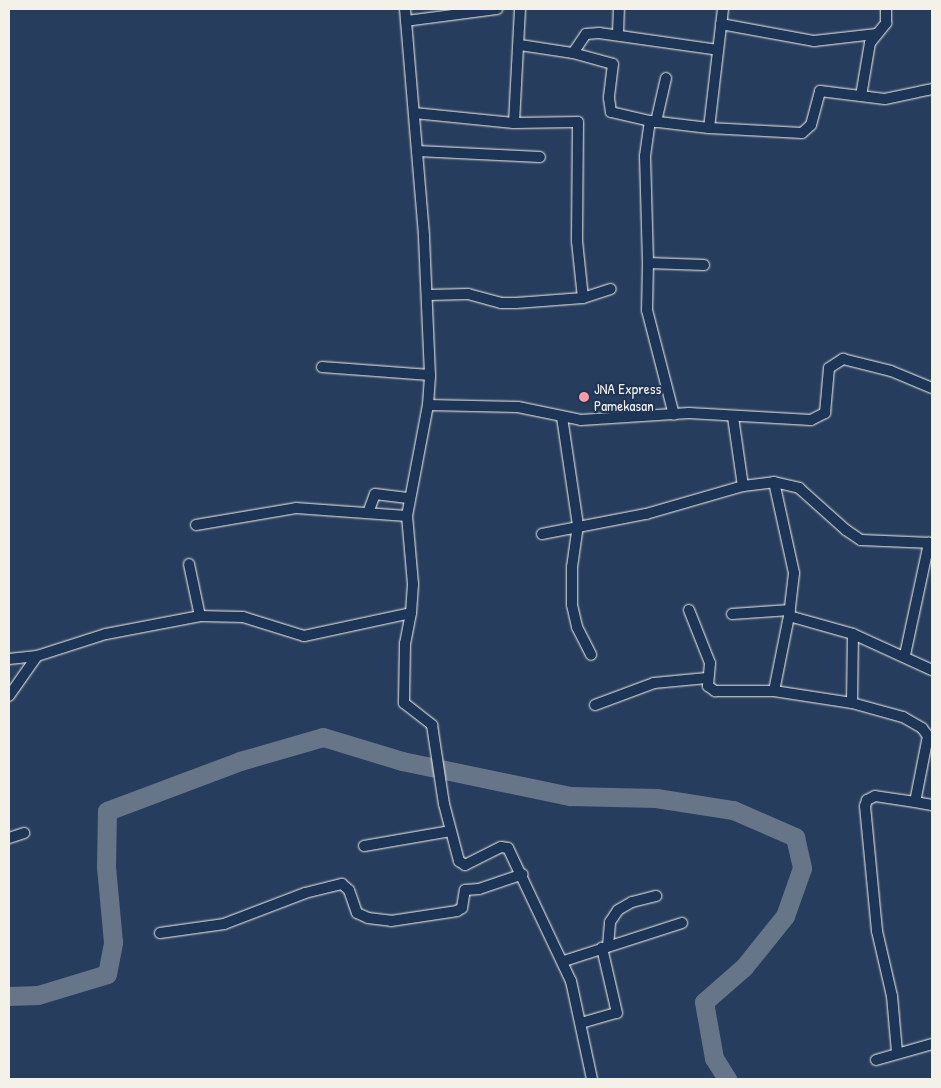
<!DOCTYPE html>
<html>
<head>
<meta charset="utf-8">
<style>
  body { margin:0 }
  #map { position:relative; width:941px; height:1088px; overflow:hidden; background:#263d5d; font-family:"Patrick Hand",sans-serif }
  div>[style] { position:absolute }
  [style*='--x'] { left:calc(var(--x)*1px); top:calc(var(--y)*1px); width:calc(var(--w)*1px); rotate:calc(var(--a)*1deg) }
  .river>* { height:19px; margin:-9.5px; padding:0 9.5px; transform-origin:9.5px; border-radius:9.5px; background:#677588 }
  .roads { filter:drop-shadow(0 0 1px #f4f1e8) drop-shadow(0 0 1px #f4f1e8) }
  .minor>* { height:10px; margin:-5px; padding:0 5px; transform-origin:5px; border-radius:5px; background:#1d3557 }
  .dots>* { width:14px; height:14px; translate:-50% -50%; box-sizing:border-box; border:2px solid #1d3557; border-radius:50% }
  span { translate:-50% -50%; white-space:nowrap; text-align:center; line-height:1.15; -webkit-text-stroke:4.5px #1d3557; paint-order:stroke }
  .poi-label { font-size:15px; color:#f4f1e8 }
  .left { translate:0 -50%; text-align:left }
  .frame { position:absolute; inset:0; border:10px solid #f4f1e8; pointer-events:none }
</style>
</head>
<body>
<div id="map">
  <div class="river">
    <div style="--x:9;--y:996;--w:29;--a:-2"></div>
    <div style="--x:38;--y:995;--w:72;--a:-16.9"></div>
    <div style="--x:107;--y:974;--w:33;--a:-79"></div>
    <div style="--x:113;--y:942;--w:75;--a:-95.3"></div>
    <div style="--x:106;--y:867;--w:56;--a:-89"></div>
    <div style="--x:107;--y:811;--w:142;--a:-20.6"></div>
    <div style="--x:240;--y:761;--w:86;--a:-16.1"></div>
    <div style="--x:323;--y:737;--w:83;--a:16.9"></div>
    <div style="--x:402;--y:761;--w:172;--a:11.8"></div>
    <div style="--x:570;--y:796;--w:86;--a:1.3"></div>
    <div style="--x:656;--y:798;--w:78;--a:8.9"></div>
    <div style="--x:733;--y:810;--w:68;--a:23.5"></div>
    <div style="--x:795;--y:837;--w:32;--a:77"></div>
    <div style="--x:802;--y:868;--w:51;--a:109.5"></div>
    <div style="--x:785;--y:916;--w:65;--a:128.8"></div>
    <div style="--x:744;--y:967;--w:53;--a:138.8"></div>
    <div style="--x:704;--y:1002;--w:57;--a:79.9"></div>
    <div style="--x:714;--y:1058;--w:25;--a:58"></div>
  </div>
  <div class="roads">
    <div class="minor">
      <div style="--x:406;--y:21;--w:92;--a:-7.5"></div>
      <div style="--x:721;--y:24;--w:95;--a:10.4"></div>
      <div style="--x:814;--y:41;--w:61;--a:-6.5"></div>
      <div style="--x:618;--y:34;--w:25;--a:-88"></div>
      <div style="--x:520;--y:45;--w:54;--a:8.6"></div>
      <div style="--x:573;--y:53;--w:23;--a:-56"></div>
      <div style="--x:586;--y:34;--w:13;--a:-4"></div>
      <div style="--x:599;--y:33;--w:120;--a:8.1"></div>
      <div style="--x:573;--y:53;--w:41;--a:15.4"></div>
      <div style="--x:613;--y:64;--w:34;--a:97"></div>
      <div style="--x:609;--y:98;--w:14;--a:82"></div>
      <div style="--x:611;--y:112;--w:40;--a:13"></div>
      <div style="--x:861;--y:96;--w:54;--a:-80.4"></div>
      <div style="--x:870;--y:43;--w:26;--a:-51"></div>
      <div style="--x:886;--y:23;--w:14;--a:-90"></div>
      <div style="--x:414;--y:113;--w:100;--a:5.7"></div>
      <div style="--x:514;--y:123;--w:64;--a:-0.9"></div>
      <div style="--x:578;--y:122;--w:119;--a:90.5"></div>
      <div style="--x:577;--y:241;--w:57;--a:84"></div>
      <div style="--x:656;--y:122;--w:45;--a:-77.2"></div>
      <div style="--x:514;--y:123;--w:114;--a:-87"></div>
      <div style="--x:709;--y:128;--w:93;--a:3.1"></div>
      <div style="--x:802;--y:133;--w:12;--a:-42"></div>
      <div style="--x:811;--y:125;--w:35;--a:-75"></div>
      <div style="--x:820;--y:91;--w:65;--a:7"></div>
      <div style="--x:885;--y:99;--w:48;--a:-12"></div>
      <div style="--x:417;--y:151;--w:123;--a:2.8"></div>
      <div style="--x:648;--y:263;--w:47;--a:91.2"></div>
      <div style="--x:647;--y:310;--w:108;--a:75.6"></div>
      <div style="--x:704;--y:265;--w:56;--a:-178"></div>
      <div style="--x:648;--y:263;--w:107;--a:-91.6"></div>
      <div style="--x:645;--y:156;--w:35;--a:-82"></div>
      <div style="--x:650;--y:121;--w:59;--a:6.8"></div>
      <div style="--x:709;--y:128;--w:120;--a:-83.3"></div>
      <div style="--x:428;--y:295;--w:40;--a:-1.4"></div>
      <div style="--x:468;--y:294;--w:34;--a:15"></div>
      <div style="--x:501;--y:303;--w:15;--a:0"></div>
      <div style="--x:516;--y:303;--w:67;--a:-4.3"></div>
      <div style="--x:583;--y:298;--w:29;--a:-18"></div>
      <div style="--x:322;--y:367;--w:108;--a:4.2"></div>
      <div style="--x:428;--y:405;--w:90;--a:1.3"></div>
      <div style="--x:518;--y:407;--w:64;--a:11.7"></div>
      <div style="--x:581;--y:420;--w:108;--a:-3.7"></div>
      <div style="--x:689;--y:413;--w:122;--a:3.3"></div>
      <div style="--x:811;--y:420;--w:16;--a:-27"></div>
      <div style="--x:825;--y:413;--w:45;--a:-84.9"></div>
      <div style="--x:829;--y:368;--w:17;--a:-33"></div>
      <div style="--x:843;--y:359;--w:49;--a:14"></div>
      <div style="--x:891;--y:371;--w:44;--a:22.5"></div>
      <div style="--x:562;--y:417;--w:109;--a:81.6"></div>
      <div style="--x:578;--y:525;--w:42;--a:98.1"></div>
      <div style="--x:572;--y:567;--w:38;--a:90"></div>
      <div style="--x:572;--y:605;--w:23;--a:77"></div>
      <div style="--x:577;--y:627;--w:31;--a:63"></div>
      <div style="--x:733;--y:417;--w:70;--a:81.8"></div>
      <div style="--x:774;--y:482;--w:93;--a:77.6"></div>
      <div style="--x:794;--y:573;--w:43;--a:96.6"></div>
      <div style="--x:789;--y:616;--w:66;--a:15.7"></div>
      <div style="--x:853;--y:634;--w:87;--a:24.5"></div>
      <div style="--x:368;--y:513;--w:20;--a:-70"></div>
      <div style="--x:375;--y:494;--w:35;--a:7"></div>
      <div style="--x:196;--y:525;--w:101;--a:-9.6"></div>
      <div style="--x:296;--y:508;--w:111;--a:4.1"></div>
      <div style="--x:542;--y:534;--w:106;--a:-10.9"></div>
      <div style="--x:646;--y:514;--w:101;--a:-16.1"></div>
      <div style="--x:743;--y:486;--w:31;--a:-7"></div>
      <div style="--x:774;--y:482;--w:26;--a:13"></div>
      <div style="--x:799;--y:488;--w:63;--a:41.8"></div>
      <div style="--x:846;--y:530;--w:18;--a:34"></div>
      <div style="--x:861;--y:540;--w:71;--a:2.4"></div>
      <div style="--x:189;--y:564;--w:53;--a:78.1"></div>
      <div style="--x:689;--y:610;--w:57;--a:68.4"></div>
      <div style="--x:710;--y:663;--w:23;--a:95"></div>
      <div style="--x:708;--y:686;--w:9;--a:36"></div>
      <div style="--x:715;--y:691;--w:59;--a:0"></div>
      <div style="--x:774;--y:691;--w:79;--a:8.7"></div>
      <div style="--x:852;--y:703;--w:69;--a:-89.2"></div>
      <div style="--x:411;--y:613;--w:31;--a:101"></div>
      <div style="--x:405;--y:643;--w:60;--a:91"></div>
      <div style="--x:404;--y:703;--w:36;--a:38"></div>
      <div style="--x:432;--y:725;--w:80;--a:81.4"></div>
      <div style="--x:444;--y:804;--w:59;--a:75.3"></div>
      <div style="--x:459;--y:861;--w:7;--a:34"></div>
      <div style="--x:465;--y:865;--w:40;--a:-26.6"></div>
      <div style="--x:501;--y:847;--w:7;--a:8"></div>
      <div style="--x:508;--y:848;--w:147;--a:64.7"></div>
      <div style="--x:571;--y:981;--w:100;--a:77.9"></div>
      <div style="--x:732;--y:614;--w:58;--a:-3.9"></div>
      <div style="--x:905;--y:655;--w:115;--a:-77.9"></div>
      <div style="--x:9;--y:659;--w:28;--a:-6"></div>
      <div style="--x:37;--y:656;--w:72;--a:-17.7"></div>
      <div style="--x:106;--y:634;--w:96;--a:-10.8"></div>
      <div style="--x:200;--y:616;--w:43;--a:1.3"></div>
      <div style="--x:243;--y:617;--w:64;--a:17.3"></div>
      <div style="--x:304;--y:636;--w:109;--a:-12.1"></div>
      <div style="--x:411;--y:613;--w:29;--a:-86"></div>
      <div style="--x:413;--y:584;--w:68;--a:-95"></div>
      <div style="--x:407;--y:516;--w:113;--a:-79.3"></div>
      <div style="--x:428;--y:405;--w:30;--a:-86"></div>
      <div style="--x:430;--y:375;--w:140;--a:-92.5"></div>
      <div style="--x:424;--y:235;--w:227;--a:-94.8"></div>
      <div style="--x:774;--y:691;--w:76;--a:-78.7"></div>
      <div style="--x:9;--y:696;--w:49;--a:-55"></div>
      <div style="--x:852;--y:703;--w:53;--a:15.4"></div>
      <div style="--x:903;--y:717;--w:22;--a:30"></div>
      <div style="--x:922;--y:728;--w:10;--a:53"></div>
      <div style="--x:928;--y:736;--w:67;--a:101.1"></div>
      <div style="--x:915;--y:802;--w:40;--a:-171.5"></div>
      <div style="--x:875;--y:796;--w:9;--a:153"></div>
      <div style="--x:867;--y:800;--w:6;--a:108"></div>
      <div style="--x:865;--y:806;--w:126;--a:84.5"></div>
      <div style="--x:877;--y:931;--w:67;--a:77"></div>
      <div style="--x:892;--y:996;--w:56;--a:84.9"></div>
      <div style="--x:595;--y:705;--w:63;--a:-20.4"></div>
      <div style="--x:654;--y:683;--w:53;--a:-5.4"></div>
      <div style="--x:915;--y:802;--w:17;--a:10"></div>
      <div style="--x:9;--y:838;--w:16;--a:-18"></div>
      <div style="--x:364;--y:846;--w:88;--a:-9.8"></div>
      <div style="--x:160;--y:933;--w:65;--a:-8"></div>
      <div style="--x:224;--y:924;--w:87;--a:-20.9"></div>
      <div style="--x:305;--y:893;--w:38;--a:-14"></div>
      <div style="--x:342;--y:884;--w:9;--a:41"></div>
      <div style="--x:349;--y:890;--w:24;--a:71"></div>
      <div style="--x:357;--y:913;--w:12;--a:24"></div>
      <div style="--x:368;--y:918;--w:23;--a:7"></div>
      <div style="--x:391;--y:921;--w:67;--a:-8.6"></div>
      <div style="--x:457;--y:911;--w:6;--a:-31"></div>
      <div style="--x:462;--y:908;--w:18;--a:-81"></div>
      <div style="--x:465;--y:890;--w:14;--a:-4"></div>
      <div style="--x:479;--y:889;--w:46;--a:-18.8"></div>
      <div style="--x:608;--y:946;--w:24;--a:-85"></div>
      <div style="--x:610;--y:922;--w:14;--a:-56"></div>
      <div style="--x:618;--y:910;--w:16;--a:-30"></div>
      <div style="--x:632;--y:902;--w:25;--a:-14"></div>
      <div style="--x:564;--y:961;--w:124;--a:-17.9"></div>
      <div style="--x:581;--y:1023;--w:37;--a:-16"></div>
      <div style="--x:617;--y:1013;--w:67;--a:-103"></div>
      <div style="--x:876;--y:1060;--w:58;--a:-15.9"></div>
    </div>
  </div>
  <div class="dots">
    <div style="left:584px;top:397px;background:#ff9aa2"></div>
  </div>
  <div class="poi-label">
    <span class="left" style="left:594px;top:397px">JNA Express<br>Pamekasan</span>
  </div>
  <div class="frame"></div>
</div>
</body>
</html>
